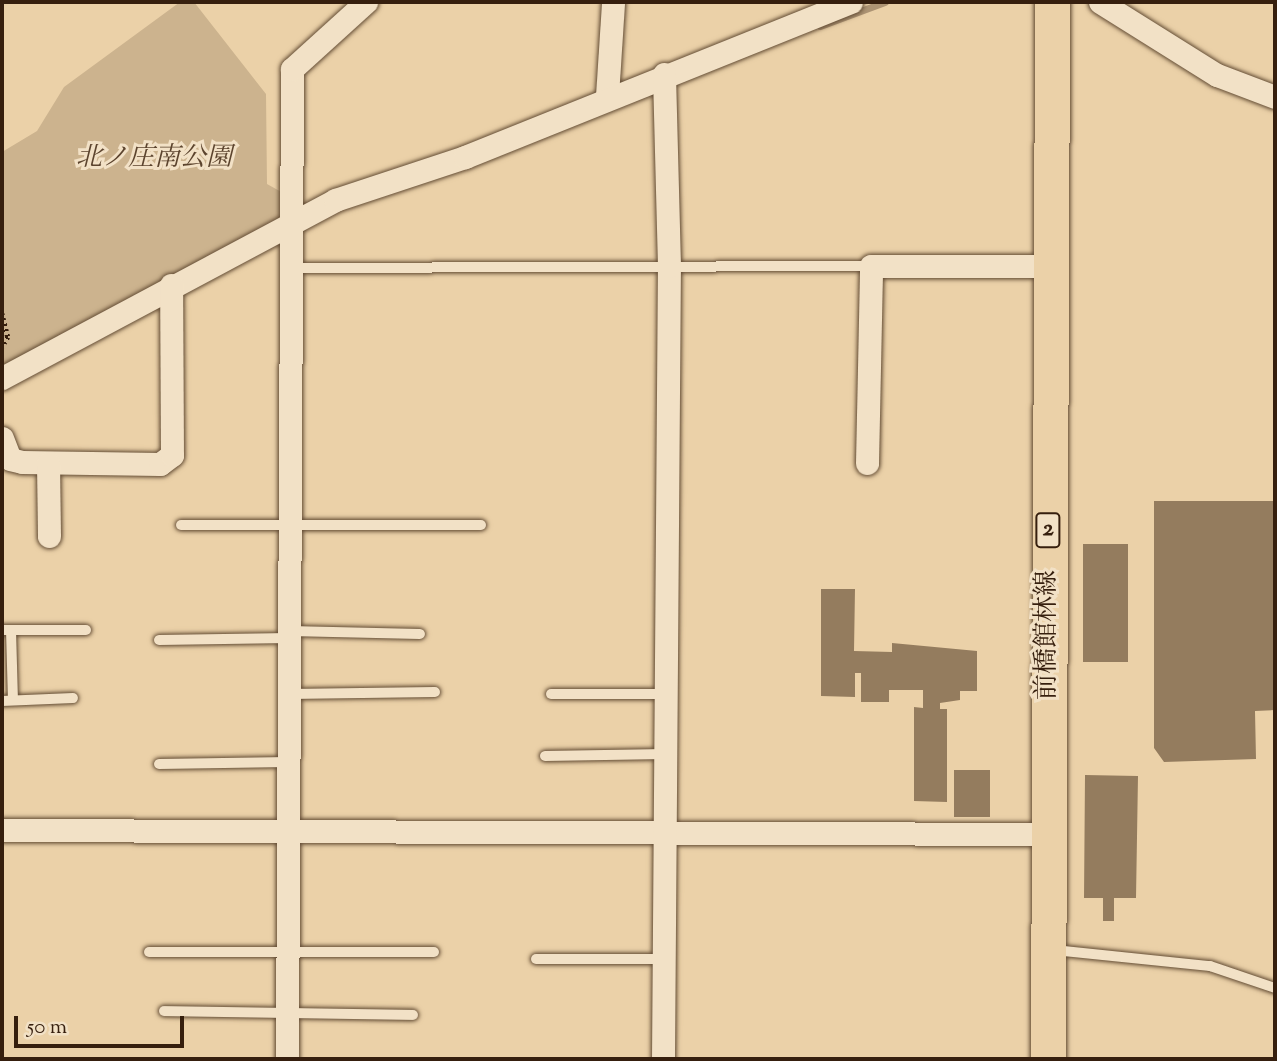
<!DOCTYPE html>
<html>
<head>
<meta charset="utf-8">
<style>
  body { margin:0 }
  #map { position:relative; width:1277px; height:1061px; overflow:hidden; background:#ebd1a8; font-family:"Sorts Mill Goudy","Noto Serif JP",serif }
  div>[style] { position:absolute }
  [style*='--x'] { left:calc(var(--x)*1px); top:calc(var(--y)*1px); width:calc(var(--w)*1px); rotate:calc(var(--a)*1deg) }
  .green>* { inset:0; background:#ccb38e }
  .stream>* { height:7px; margin:-3.5px; padding:0 3.5px; transform-origin:3.5px; border-radius:3.5px; background:#ad9474 }
  .building>* { inset:0; background:#947c5e; transform-origin:0 0 }
  .path>* { height:4.5px; margin-top:-2.25px; transform-origin:0; background:repeating-linear-gradient(90deg,#361f0e 0 2px,transparent 0 5.5px) }
  .roads { filter:drop-shadow(0 0 2px #634c34) drop-shadow(0 0 2px #634c34) }
  .lane>* { height:10px; margin:-5px; padding:0 5px; transform-origin:5px; border-radius:5px; background:#f2e1c6 }
  .street>* { height:23px; margin:-11.5px; padding:0 11.5px; transform-origin:11.5px; border-radius:11.5px; background:#f2e1c6 }
  .primary>* { height:35px; margin:-17.5px; padding:0 17.5px; transform-origin:17.5px; border-radius:17.5px; background:#ebd1a8 }
  span { translate:-50% -50%; white-space:nowrap; text-align:center; line-height:1.15; -webkit-text-stroke:6px #f2e1c6; paint-order:stroke }
  .shield-label span { padding:2px 5px; background:#f2e1c6; border:2px solid; border-radius:5px; -webkit-text-stroke-width:0 }
  .shield-label { font-size:24px; color:#361f0e; font-weight:700 }
  .park-label { font-size:26px; color:#5c442e; font-style:italic }
  .street-label { font-size:26px; color:#361f0e }
  .frame { position:absolute; inset:0; border:4px solid #361f0e; pointer-events:none }
  .scale { position:absolute; left:14px; top:1016px; width:170px; height:32px; box-sizing:border-box; border:4px solid #361f0e; border-top:0; padding-left:9px; font-size:21px; line-height:24px; white-space:nowrap; color:#361f0e; -webkit-text-stroke:5px #f2e1c6; paint-order:stroke }
</style>
</head>
<body>
<div id="map">
  <div class="green">
    <div style="clip-path:polygon(180px 2px,194px 2px,266px 94px,267px 184px,285px 194px,281px 218px,2px 367px,2px 152px,37px 131px,64px 87px)"></div>
  </div>
  <div class="stream">
    <div style="--x:820;--y:26;--w:69;--a:-20.3"></div>
  </div>
  <div class="building">
    <div style="clip-path:polygon(1154px 501px,1275px 501px,1275px 710px,1255px 711px,1256px 759px,1164px 762px,1154px 748px)"></div>
    <div style="left:1083px;top:544px;width:45px;height:118px"></div>
    <div style="clip-path:polygon(821px 589px,855px 589px,854px 651px,892px 652px,892px 643px,977px 651px,977px 691px,960px 691px,960px 700px,940px 703px,940px 709px,947px 709px,947px 802px,914px 801px,914px 707px,923px 708px,923px 690px,889px 690px,889px 702px,861px 702px,861px 673px,855px 673px,855px 697px,821px 696px)"></div>
    <div style="left:954px;top:770px;width:36px;height:47px"></div>
    <div style="clip-path:polygon(1085px 775px,1138px 776px,1136px 898px,1114px 898px,1114px 921px,1103px 921px,1103px 898px,1084px 898px)"></div>
  </div>
  <div class="path">
    <div style="--x:2;--y:313;--w:25;--a:76"></div>
    <div style="--x:8;--y:337;--w:12;--a:121"></div>
  </div>
  <div class="roads">
    <div class="lane">
      <div style="--x:290;--y:268;--w:581;--a:-0.2"></div>
      <div style="--x:181;--y:525;--w:300;--a:0"></div>
      <div style="--x:2;--y:630;--w:84;--a:0"></div>
      <div style="--x:11;--y:630;--w:70;--a:88.4"></div>
      <div style="--x:289;--y:631;--w:131;--a:1.3"></div>
      <div style="--x:159;--y:640;--w:130;--a:-0.9"></div>
      <div style="--x:289;--y:694;--w:146;--a:-0.8"></div>
      <div style="--x:551;--y:694;--w:114;--a:0"></div>
      <div style="--x:2;--y:701;--w:71;--a:-2.4"></div>
      <div style="--x:545;--y:756;--w:120;--a:-1"></div>
      <div style="--x:159;--y:764;--w:129;--a:-0.9"></div>
      <div style="--x:1054;--y:950;--w:157;--a:5.9"></div>
      <div style="--x:1210;--y:966;--w:69;--a:18.7"></div>
      <div style="--x:149;--y:952;--w:285;--a:0"></div>
      <div style="--x:536;--y:959;--w:128;--a:0"></div>
      <div style="--x:164;--y:1011;--w:249;--a:0.9"></div>
    </div>
    <div class="street">
      <div style="--x:1100;--y:2;--w:138;--a:32"></div>
      <div style="--x:1217;--y:75;--w:62;--a:20.8"></div>
      <div style="--x:607;--y:96;--w:94;--a:-86.3"></div>
      <div style="--x:2;--y:378;--w:378;--a:-28.1"></div>
      <div style="--x:335;--y:200;--w:137;--a:-18.3"></div>
      <div style="--x:465;--y:157;--w:416;--a:-21.9"></div>
      <div style="--x:2;--y:438;--w:22;--a:69"></div>
      <div style="--x:10;--y:459;--w:12;--a:14"></div>
      <div style="--x:22;--y:462;--w:138;--a:0.8"></div>
      <div style="--x:160;--y:464;--w:15;--a:-37"></div>
      <div style="--x:172;--y:455;--w:170;--a:-90.3"></div>
      <div style="--x:48;--y:463;--w:73;--a:89.2"></div>
      <div style="--x:867;--y:463;--w:197;--a:-88.8"></div>
      <div style="--x:871;--y:266;--w:177;--a:0"></div>
      <div style="--x:2;--y:830;--w:1046;--a:0.22"></div>
      <div style="--x:287;--y:1059;--w:990;--a:-89.71"></div>
      <div style="--x:292;--y:69;--w:100;--a:-42.2"></div>
      <div style="--x:663;--y:1059;--w:793;--a:-89.57"></div>
      <div style="--x:669;--y:266;--w:192;--a:-91.5"></div>
    </div>
    <div class="primary">
      <div style="--x:1048;--y:1059;--w:1057;--a:-89.78"></div>
    </div>
  </div>
  <div class="shield-label">
    <span style="left:1048px;top:530px">2</span>
  </div>
  <div class="park-label">
    <span style="left:154px;top:159px">北ノ庄南公園</span>
  </div>
  <div class="street-label">
    <span style="left:1048px;top:635px;rotate:-90deg">前橋館林線</span>
  </div>
  <div class="frame"></div>
  <div class="scale">50 m</div>
</div>
</body>
</html>
